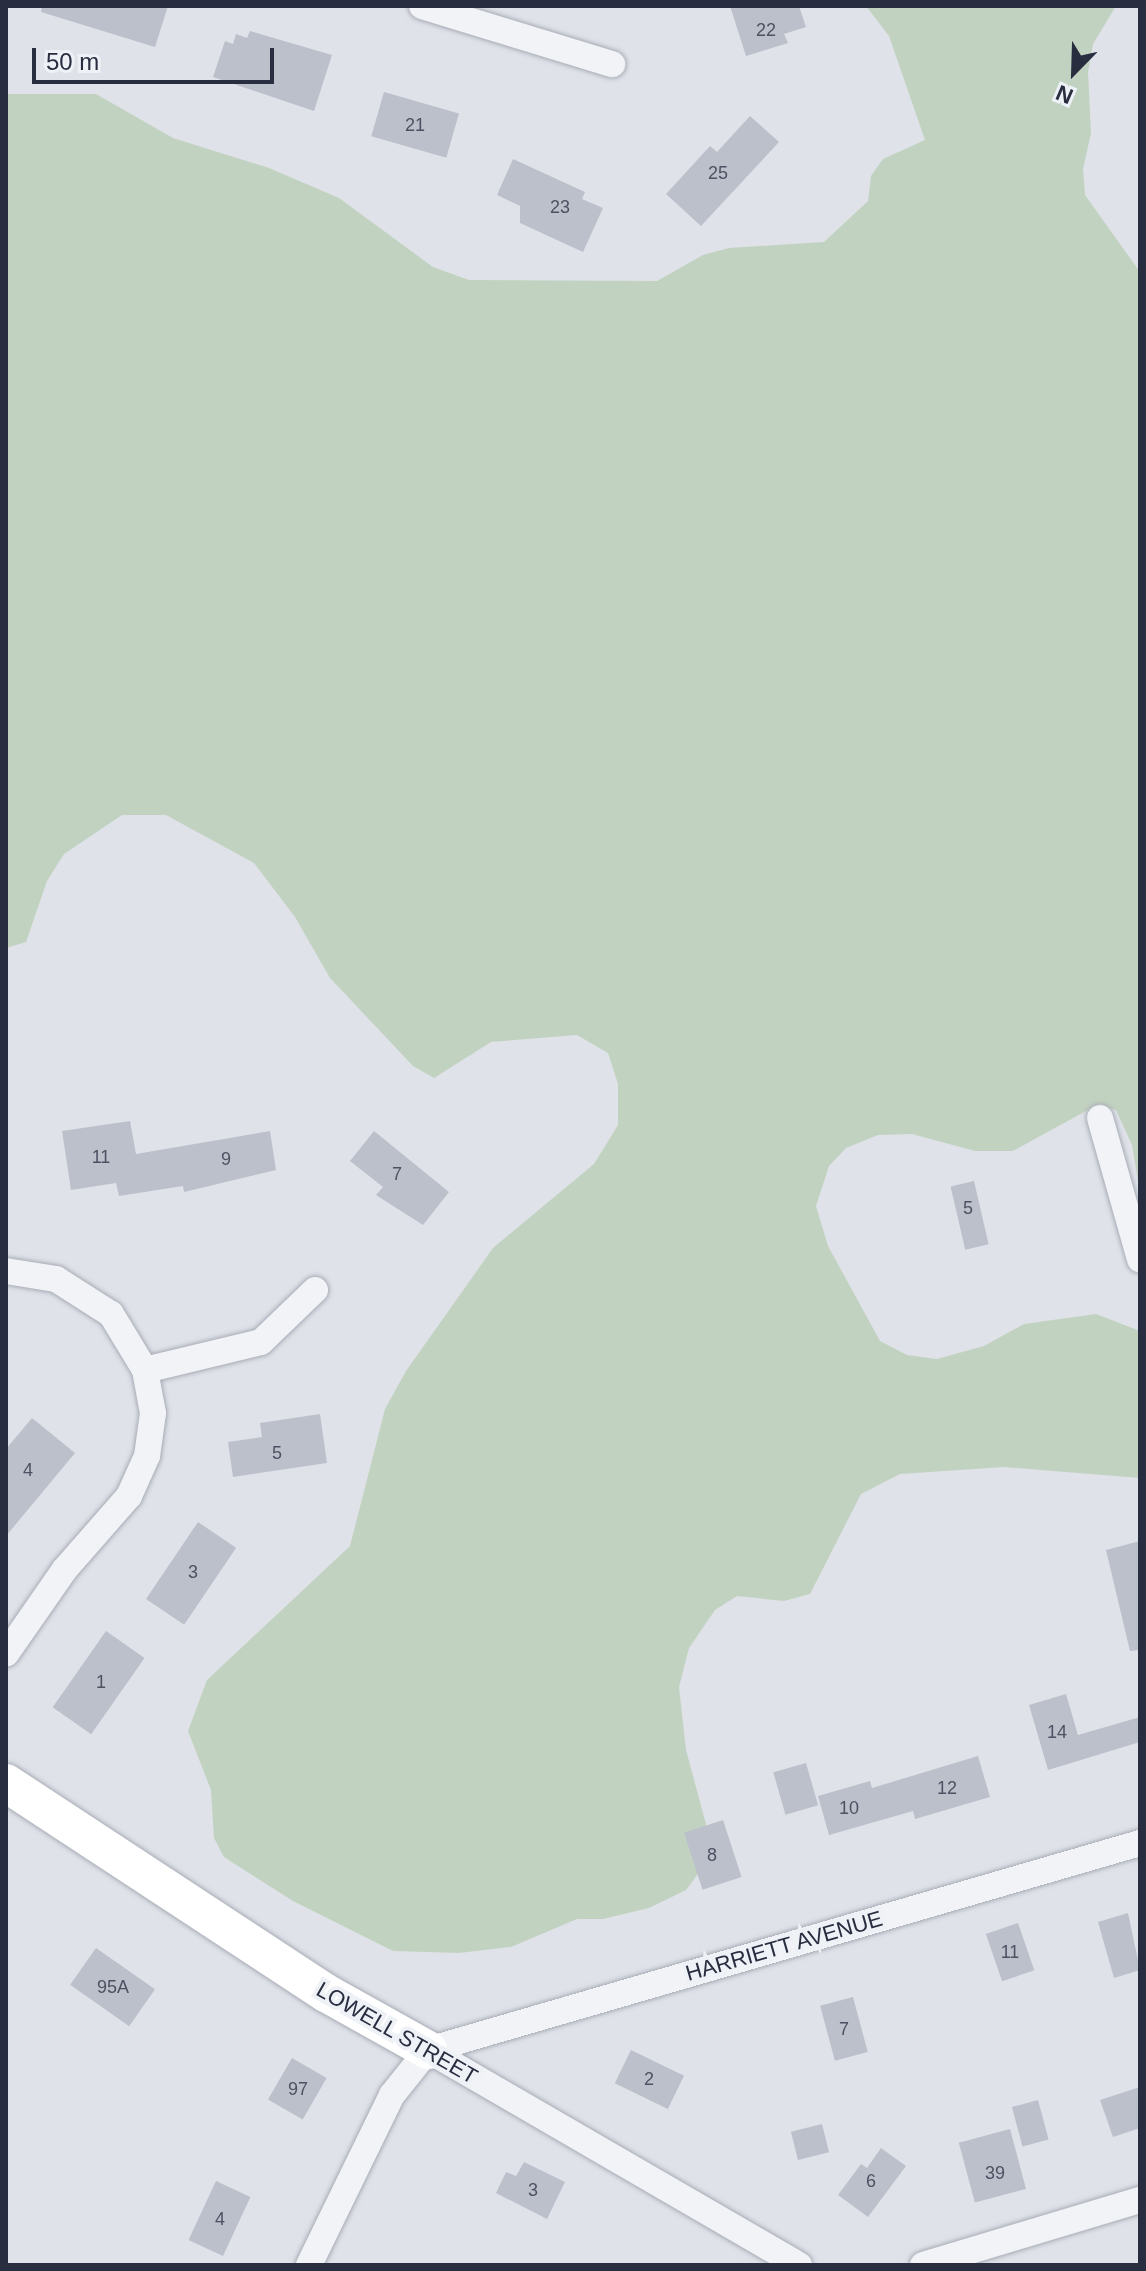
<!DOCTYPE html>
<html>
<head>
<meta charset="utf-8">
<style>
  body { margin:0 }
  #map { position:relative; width:1146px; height:2271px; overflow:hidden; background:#dfe2e8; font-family:Arial,sans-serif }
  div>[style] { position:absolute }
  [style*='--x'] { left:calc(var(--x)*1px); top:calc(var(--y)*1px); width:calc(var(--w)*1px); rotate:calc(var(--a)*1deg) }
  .green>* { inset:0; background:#c2d2c0 }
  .building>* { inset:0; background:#bcc0cb; transform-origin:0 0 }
  .roads { filter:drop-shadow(0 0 2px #a8acb6) drop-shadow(0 0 2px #a8acb6) }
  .street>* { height:26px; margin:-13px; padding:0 13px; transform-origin:13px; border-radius:13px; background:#f2f3f7 }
  .secondary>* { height:38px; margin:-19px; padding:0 19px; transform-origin:19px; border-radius:19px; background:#fff }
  span { translate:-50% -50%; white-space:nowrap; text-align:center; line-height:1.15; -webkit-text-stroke:8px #eef1f6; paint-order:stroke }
  .number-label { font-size:18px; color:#4d5263 }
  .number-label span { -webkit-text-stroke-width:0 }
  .street-label { font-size:22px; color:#282d40 }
  .frame { position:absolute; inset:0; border:8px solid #282d40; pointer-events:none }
  .north { position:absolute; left:1034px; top:32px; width:80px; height:80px; -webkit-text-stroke:6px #eef1f6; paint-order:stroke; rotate:203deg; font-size:22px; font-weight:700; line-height:32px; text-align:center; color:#282d40 }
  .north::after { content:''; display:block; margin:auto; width:28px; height:36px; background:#282d40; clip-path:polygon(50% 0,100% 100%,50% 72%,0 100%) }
  .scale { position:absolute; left:32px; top:48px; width:242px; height:36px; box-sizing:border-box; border:4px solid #282d40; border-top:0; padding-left:10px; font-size:24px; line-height:28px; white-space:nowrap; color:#282d40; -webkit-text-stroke:6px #eef1f6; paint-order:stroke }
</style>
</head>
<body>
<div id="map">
  <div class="green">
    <div style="clip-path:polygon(866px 6px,1116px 6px,1093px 44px,1088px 72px,1091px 133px,1083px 169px,1085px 195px,1140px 272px,1140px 1193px,1132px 1145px,1116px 1110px,1097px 1105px,1013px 1151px,975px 1151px,912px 1134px,878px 1135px,846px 1148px,829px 1166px,816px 1206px,828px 1246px,880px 1341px,907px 1355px,937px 1359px,984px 1346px,1024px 1324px,1096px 1314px,1140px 1331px,1140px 1478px,1004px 1467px,900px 1474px,861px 1494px,810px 1594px,784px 1601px,737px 1596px,715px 1610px,689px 1648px,679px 1687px,686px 1750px,706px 1824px,703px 1867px,686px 1890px,649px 1908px,603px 1919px,577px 1919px,511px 1947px,459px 1953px,393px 1951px,293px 1901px,224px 1857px,214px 1838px,211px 1790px,188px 1731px,207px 1680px,350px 1546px,385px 1409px,406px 1371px,493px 1248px,594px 1164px,618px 1125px,618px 1084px,608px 1053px,577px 1035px,491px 1042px,434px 1078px,413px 1066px,330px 978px,295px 917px,254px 863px,166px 815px,122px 815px,64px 854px,47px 881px,26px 942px,6px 948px,6px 94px,96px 94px,173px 138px,269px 168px,339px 198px,433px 267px,469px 280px,657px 281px,703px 255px,729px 248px,824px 242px,868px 201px,871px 176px,883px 159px,925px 140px,889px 36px)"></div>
  </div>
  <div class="building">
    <div style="clip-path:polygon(42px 6px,168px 6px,155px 47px,41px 12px)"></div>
    <div style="clip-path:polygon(730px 6px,799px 6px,806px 27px,784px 34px,788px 43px,746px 56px)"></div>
    <div style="clip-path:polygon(250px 31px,332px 55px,314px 111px,213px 77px,225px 41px,233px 44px,236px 34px,247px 38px)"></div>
    <div style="left:384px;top:92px;width:78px;height:46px;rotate:16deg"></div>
    <div style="clip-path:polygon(750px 116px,779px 142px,701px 226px,666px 194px,710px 146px,717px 152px)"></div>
    <div style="clip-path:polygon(513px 159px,585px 192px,582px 199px,603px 208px,583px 252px,520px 223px,520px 206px,497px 195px)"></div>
    <div style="clip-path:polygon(130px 1121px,136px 1154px,270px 1131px,276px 1170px,184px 1192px,183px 1186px,119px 1196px,116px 1183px,71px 1190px,62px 1131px)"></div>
    <div style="clip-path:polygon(374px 1131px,449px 1192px,423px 1225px,376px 1195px,383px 1187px,350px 1161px)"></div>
    <div style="left:974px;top:1181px;width:65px;height:24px;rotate:77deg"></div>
    <div style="clip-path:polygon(320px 1414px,327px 1463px,233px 1477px,228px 1442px,262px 1437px,260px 1423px)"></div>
    <div style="clip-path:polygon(32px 1418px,75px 1453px,6px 1536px,6px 1449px)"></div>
    <div style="left:198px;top:1522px;width:46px;height:93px;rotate:34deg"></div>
    <div style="clip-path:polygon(1140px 1541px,1140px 1650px,1130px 1651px,1106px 1550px)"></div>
    <div style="left:106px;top:1631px;width:47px;height:93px;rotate:35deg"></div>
    <div style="clip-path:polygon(1066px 1694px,1078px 1735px,1140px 1717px,1140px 1742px,1048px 1770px,1029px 1705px)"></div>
    <div style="clip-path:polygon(978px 1756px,990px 1797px,915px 1819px,913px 1811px,829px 1835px,818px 1796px,870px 1781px,872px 1788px)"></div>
    <div style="left:806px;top:1763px;width:44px;height:34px;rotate:74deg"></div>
    <div style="left:723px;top:1820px;width:60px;height:41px;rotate:72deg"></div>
    <div style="clip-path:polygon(1128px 1913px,1140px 1970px,1114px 1978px,1098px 1922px)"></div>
    <div style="left:1018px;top:1923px;width:50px;height:34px;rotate:71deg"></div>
    <div style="left:96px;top:1948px;width:72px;height:45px;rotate:35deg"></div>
    <div style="left:853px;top:1997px;width:57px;height:34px;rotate:75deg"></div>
    <div style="left:631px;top:2050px;width:59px;height:37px;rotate:26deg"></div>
    <div style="left:292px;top:2058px;width:40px;height:48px;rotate:30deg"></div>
    <div style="clip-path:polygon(1140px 2087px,1140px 2128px,1113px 2137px,1100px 2100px)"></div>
    <div style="left:1038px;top:2100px;width:41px;height:27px;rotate:75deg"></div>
    <div style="left:822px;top:2124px;width:29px;height:32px;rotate:76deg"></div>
    <div style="left:1010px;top:2129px;width:62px;height:53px;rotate:75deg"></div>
    <div style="clip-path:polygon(881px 2148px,906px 2166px,868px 2217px,838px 2195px,861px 2164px,867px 2168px)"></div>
    <div style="clip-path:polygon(524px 2162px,565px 2182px,547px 2219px,496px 2193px,506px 2172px,516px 2176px)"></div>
    <div style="left:216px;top:2181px;width:38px;height:65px;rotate:25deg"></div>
  </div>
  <div class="roads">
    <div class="street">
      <div style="--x:422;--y:6;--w:199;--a:17"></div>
      <div style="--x:1100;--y:1118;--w:147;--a:74.2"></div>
      <div style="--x:6;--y:1271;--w:51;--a:9.1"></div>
      <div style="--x:56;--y:1279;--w:65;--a:32.5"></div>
      <div style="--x:111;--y:1314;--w:66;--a:58.7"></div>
      <div style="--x:145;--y:1370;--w:44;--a:79.5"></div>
      <div style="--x:153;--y:1413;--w:43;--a:97.9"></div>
      <div style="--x:147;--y:1456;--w:44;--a:114.2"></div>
      <div style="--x:129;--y:1496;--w:97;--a:131.2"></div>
      <div style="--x:65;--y:1569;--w:103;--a:124.8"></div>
      <div style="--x:145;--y:1370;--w:119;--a:-13.6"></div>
      <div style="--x:261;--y:1342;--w:75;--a:-43.9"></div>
      <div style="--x:428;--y:2050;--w:741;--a:-16.21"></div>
      <div style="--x:428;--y:2050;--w:429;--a:30.1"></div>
      <div style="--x:309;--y:2265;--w:189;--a:-64"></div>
      <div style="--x:392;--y:2095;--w:58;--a:-51.3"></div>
      <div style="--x:923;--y:2265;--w:227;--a:-16.7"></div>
    </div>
    <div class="secondary">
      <div style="--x:6;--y:1783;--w:383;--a:33.3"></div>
      <div style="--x:326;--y:1993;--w:117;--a:29.2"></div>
    </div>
  </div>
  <div class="number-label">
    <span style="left:766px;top:30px">22</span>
    <span style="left:415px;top:125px">21</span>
    <span style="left:718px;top:173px">25</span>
    <span style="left:560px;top:207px">23</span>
    <span style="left:101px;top:1157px">11</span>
    <span style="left:226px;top:1159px">9</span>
    <span style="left:397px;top:1174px">7</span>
    <span style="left:968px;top:1208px">5</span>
    <span style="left:277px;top:1453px">5</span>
    <span style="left:28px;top:1470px">4</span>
    <span style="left:193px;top:1572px">3</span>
    <span style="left:101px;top:1682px">1</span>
    <span style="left:1057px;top:1732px">14</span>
    <span style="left:947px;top:1788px">12</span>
    <span style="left:849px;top:1808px">10</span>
    <span style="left:712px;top:1855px">8</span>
    <span style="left:1010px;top:1952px">11</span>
    <span style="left:113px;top:1987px">95A</span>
    <span style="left:844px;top:2029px">7</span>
    <span style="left:649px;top:2079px">2</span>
    <span style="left:298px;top:2089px">97</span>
    <span style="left:995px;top:2173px">39</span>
    <span style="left:871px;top:2181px">6</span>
    <span style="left:533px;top:2190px">3</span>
    <span style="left:220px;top:2219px">4</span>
  </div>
  <div class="street-label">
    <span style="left:784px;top:1946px;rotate:-16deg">HARRIETT AVENUE</span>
    <span style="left:397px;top:2033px;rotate:30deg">LOWELL STREET</span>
  </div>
  <div class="frame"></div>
  <div class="north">N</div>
  <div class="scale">50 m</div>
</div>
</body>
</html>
